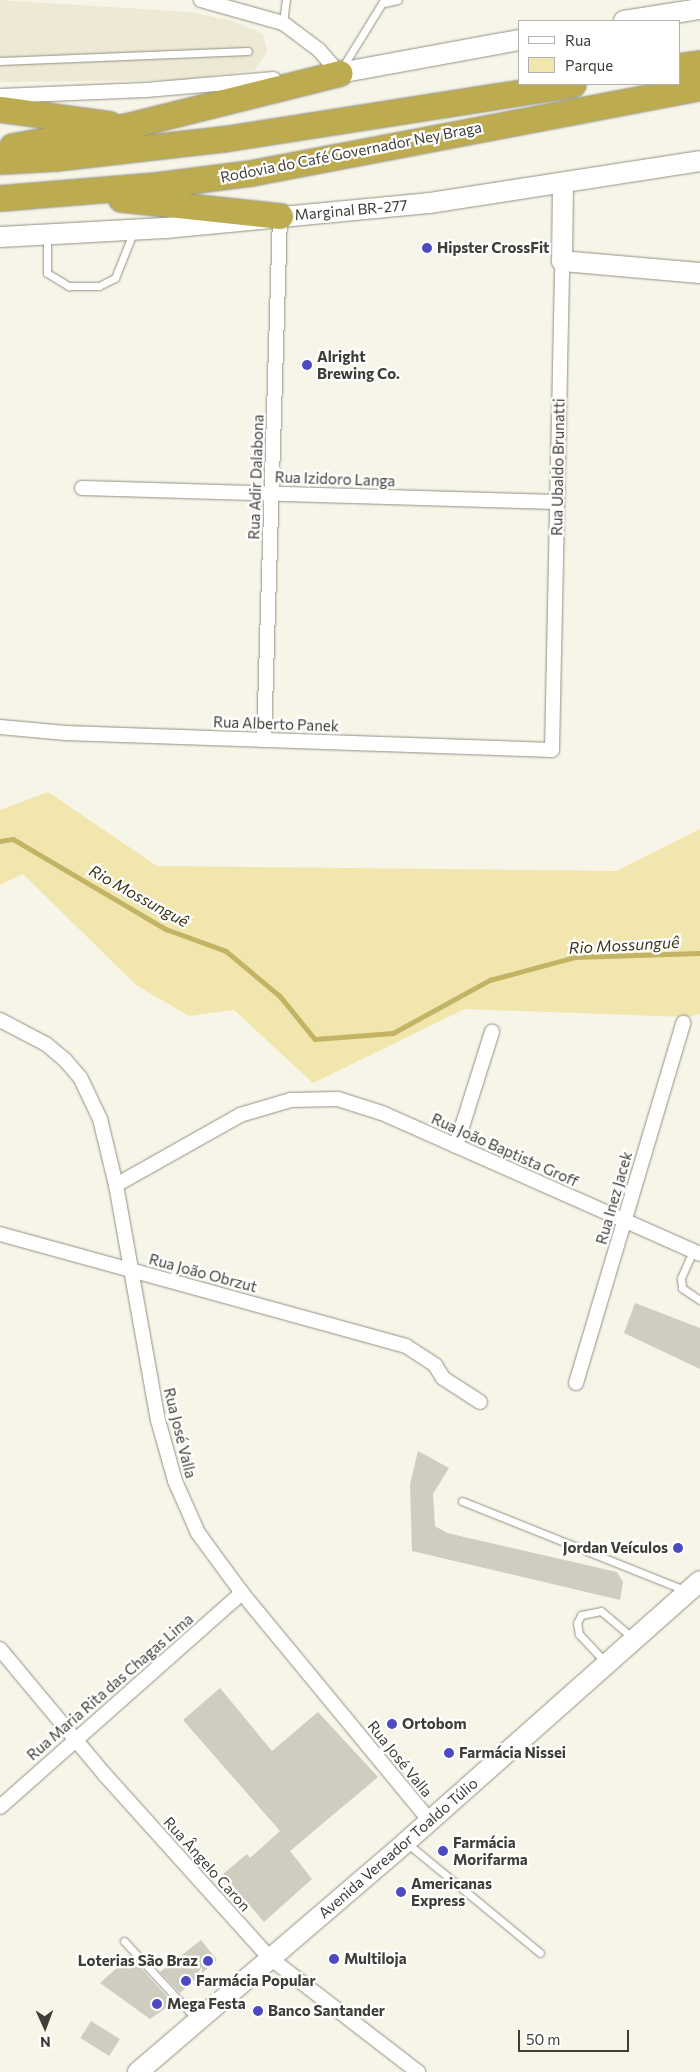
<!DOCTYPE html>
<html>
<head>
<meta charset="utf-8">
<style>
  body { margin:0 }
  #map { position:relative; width:700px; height:2072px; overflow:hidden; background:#f7f5e7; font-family:Commissioner,sans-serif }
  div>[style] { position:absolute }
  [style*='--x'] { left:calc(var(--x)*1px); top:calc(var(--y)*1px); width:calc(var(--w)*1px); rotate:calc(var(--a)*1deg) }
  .built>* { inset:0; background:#ede9d5 }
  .green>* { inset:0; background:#f1e6ad }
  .stream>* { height:4.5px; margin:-2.25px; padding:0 2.25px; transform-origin:2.25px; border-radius:2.25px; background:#c3b364 }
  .building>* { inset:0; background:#cfcdbf; transform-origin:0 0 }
  .roads { filter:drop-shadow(0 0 1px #929083) drop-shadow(0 0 1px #929083) }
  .lane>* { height:7px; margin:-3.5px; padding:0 3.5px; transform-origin:3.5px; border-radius:3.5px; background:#fff }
  .street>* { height:14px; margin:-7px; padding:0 7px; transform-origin:7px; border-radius:7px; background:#fff }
  .secondary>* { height:20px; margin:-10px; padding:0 10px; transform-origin:10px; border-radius:10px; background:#fff }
  .highway>* { height:25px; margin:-12.5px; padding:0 12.5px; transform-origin:12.5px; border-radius:12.5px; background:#bdab50 }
  .dots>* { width:14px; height:14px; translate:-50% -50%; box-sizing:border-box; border:2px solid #fff; border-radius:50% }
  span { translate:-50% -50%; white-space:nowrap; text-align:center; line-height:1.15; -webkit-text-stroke:4.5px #fff; paint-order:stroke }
  .street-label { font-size:15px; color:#3e3d38 }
  .poi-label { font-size:15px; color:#3e3d38; font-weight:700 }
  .left { translate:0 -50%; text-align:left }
  .right { translate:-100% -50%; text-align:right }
  .water-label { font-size:16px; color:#3e3715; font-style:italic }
  .legend { position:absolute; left:518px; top:20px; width:162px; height:65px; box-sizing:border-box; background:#fff; border:1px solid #b2b1af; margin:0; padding:6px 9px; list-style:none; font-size:15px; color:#3e3d38 }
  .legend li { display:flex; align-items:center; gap:10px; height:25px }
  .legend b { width:25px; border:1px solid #b2b1af }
  .north { position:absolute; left:20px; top:2002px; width:50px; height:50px; -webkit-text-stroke:4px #fff; paint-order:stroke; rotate:178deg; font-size:14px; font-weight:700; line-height:20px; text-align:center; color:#3e3d38 }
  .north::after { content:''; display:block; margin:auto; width:18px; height:22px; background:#3e3d38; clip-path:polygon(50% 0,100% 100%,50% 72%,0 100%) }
  .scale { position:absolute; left:518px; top:2030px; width:111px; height:22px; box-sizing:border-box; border:2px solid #3e3d38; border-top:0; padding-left:6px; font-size:15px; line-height:18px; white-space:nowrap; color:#3e3d38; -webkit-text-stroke:4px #fff; paint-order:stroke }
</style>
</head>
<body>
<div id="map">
  <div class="built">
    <div style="clip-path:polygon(0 0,190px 12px,233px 21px,263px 34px,267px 52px,255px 70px,182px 80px,0 82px)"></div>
  </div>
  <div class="green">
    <div style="clip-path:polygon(48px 792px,157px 866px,616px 871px,700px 829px,700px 1014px,685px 1017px,465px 1009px,313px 1083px,234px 1010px,189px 1016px,136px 985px,23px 874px,0 885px,0 810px)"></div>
  </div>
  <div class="stream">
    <div style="--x:0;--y:841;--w:13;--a:-9"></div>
    <div style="--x:13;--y:839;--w:178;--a:30.5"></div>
    <div style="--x:166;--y:929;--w:64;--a:20.1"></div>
    <div style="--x:226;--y:951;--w:70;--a:39.8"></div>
    <div style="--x:280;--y:996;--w:55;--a:50.9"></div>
    <div style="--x:315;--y:1039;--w:78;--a:-4.4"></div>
    <div style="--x:393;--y:1033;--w:111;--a:-28.7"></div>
    <div style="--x:490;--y:980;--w:88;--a:-15.1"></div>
    <div style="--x:575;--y:957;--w:125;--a:-1.8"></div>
  </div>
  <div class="building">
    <div style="clip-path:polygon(635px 1303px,700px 1328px,700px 1369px,624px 1333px)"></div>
    <div style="clip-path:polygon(418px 1451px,449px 1468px,433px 1494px,435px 1526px,447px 1533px,617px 1572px,623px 1582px,620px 1600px,412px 1551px,410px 1484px)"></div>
    <div style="clip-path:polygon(220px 1688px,272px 1751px,318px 1712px,378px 1777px,290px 1851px,312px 1879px,264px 1922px,223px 1874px,247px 1854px,250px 1858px,280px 1831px,183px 1720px)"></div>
    <div style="clip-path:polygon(201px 1940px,217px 1960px,180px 1993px,160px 1972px)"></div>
    <div style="clip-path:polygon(130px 1956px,173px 2003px,150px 2019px,100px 1983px)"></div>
    <div style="left:91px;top:2021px;width:34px;height:20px;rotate:32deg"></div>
  </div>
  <div class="roads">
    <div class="lane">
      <div style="--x:384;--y:3;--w:14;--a:-12"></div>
      <div style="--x:283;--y:23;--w:23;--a:-83"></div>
      <div style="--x:0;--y:61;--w:248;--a:-2.3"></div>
      <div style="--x:342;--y:68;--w:80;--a:-58.3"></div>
      <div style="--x:47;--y:236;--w:37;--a:90"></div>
      <div style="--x:47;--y:273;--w:26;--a:31"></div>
      <div style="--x:69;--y:286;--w:30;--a:0"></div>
      <div style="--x:99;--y:286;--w:18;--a:-27"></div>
      <div style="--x:115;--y:278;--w:48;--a:-68.2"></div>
      <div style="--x:693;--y:1251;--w:30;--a:114"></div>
      <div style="--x:681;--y:1278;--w:10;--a:84"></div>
      <div style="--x:682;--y:1288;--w:22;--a:34"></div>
      <div style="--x:462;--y:1501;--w:242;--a:21.8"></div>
      <div style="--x:606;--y:1663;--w:40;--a:-133"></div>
      <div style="--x:579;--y:1634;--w:11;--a:-100"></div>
      <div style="--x:577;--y:1623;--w:9;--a:-63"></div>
      <div style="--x:581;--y:1615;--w:20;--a:-11"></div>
      <div style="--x:601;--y:1611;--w:42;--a:40.2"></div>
      <div style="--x:408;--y:1844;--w:171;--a:39.5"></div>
      <div style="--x:124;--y:1941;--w:106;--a:47.3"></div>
    </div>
    <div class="street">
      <div style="--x:201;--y:0;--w:85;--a:15.7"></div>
      <div style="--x:283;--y:23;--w:45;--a:36.9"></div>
      <div style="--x:319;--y:50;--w:30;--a:49"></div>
      <div style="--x:0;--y:96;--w:146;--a:-2.4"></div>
      <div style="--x:146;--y:90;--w:128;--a:-4.9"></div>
      <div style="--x:82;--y:488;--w:475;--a:1.7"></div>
      <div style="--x:0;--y:727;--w:66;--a:5.2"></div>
      <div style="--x:66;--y:733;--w:486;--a:2"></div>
      <div style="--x:552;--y:750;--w:489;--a:-88.8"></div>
      <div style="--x:264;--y:740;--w:524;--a:-88.25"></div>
      <div style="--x:0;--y:1020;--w:52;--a:27.6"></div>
      <div style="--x:46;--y:1044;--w:25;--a:40"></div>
      <div style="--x:65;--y:1060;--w:23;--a:49"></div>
      <div style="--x:80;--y:1077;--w:47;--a:64.5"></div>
      <div style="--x:100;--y:1119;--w:68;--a:76.4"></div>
      <div style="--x:116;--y:1185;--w:239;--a:79.9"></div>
      <div style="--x:158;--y:1420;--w:63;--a:74.4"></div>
      <div style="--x:175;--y:1481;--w:57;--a:66.1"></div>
      <div style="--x:198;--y:1533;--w:74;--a:53.7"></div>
      <div style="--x:242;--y:1593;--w:296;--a:50.5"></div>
      <div style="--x:456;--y:1146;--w:120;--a:-72.5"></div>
      <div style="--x:116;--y:1185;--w:142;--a:-29.4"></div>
      <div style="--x:240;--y:1115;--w:53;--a:-16.4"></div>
      <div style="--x:291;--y:1100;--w:47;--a:-1.2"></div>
      <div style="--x:338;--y:1099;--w:46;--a:17.7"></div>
      <div style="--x:382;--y:1113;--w:348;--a:23.9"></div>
      <div style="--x:0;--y:1234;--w:421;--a:15.4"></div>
      <div style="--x:406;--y:1346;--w:35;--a:33"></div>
      <div style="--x:435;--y:1365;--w:15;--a:58"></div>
      <div style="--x:443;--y:1378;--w:44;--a:33"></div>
      <div style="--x:576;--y:1383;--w:376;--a:-73.4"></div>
      <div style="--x:0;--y:1649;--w:164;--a:50.2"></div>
      <div style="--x:105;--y:1775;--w:246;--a:48"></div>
      <div style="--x:270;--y:1958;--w:187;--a:37.6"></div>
      <div style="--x:0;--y:1807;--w:323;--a:-41.5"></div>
    </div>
    <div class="secondary">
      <div style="--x:624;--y:21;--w:77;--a:-9"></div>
      <div style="--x:339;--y:73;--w:183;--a:-10.4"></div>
      <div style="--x:563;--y:184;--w:77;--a:90.7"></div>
      <div style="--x:562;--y:261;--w:139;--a:5"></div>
      <div style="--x:0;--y:237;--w:165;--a:-3.1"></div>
      <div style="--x:165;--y:228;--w:265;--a:-5.4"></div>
      <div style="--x:429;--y:203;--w:274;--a:-8.8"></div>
      <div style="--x:138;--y:2072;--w:353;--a:-40.6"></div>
      <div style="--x:406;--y:1842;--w:393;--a:-41.6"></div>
    </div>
    <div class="highway">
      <div style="--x:679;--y:66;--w:21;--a:-8"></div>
      <div style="--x:0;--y:109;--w:110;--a:7.8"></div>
      <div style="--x:12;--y:146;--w:117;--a:-9.9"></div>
      <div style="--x:127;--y:126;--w:219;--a:-14"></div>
      <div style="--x:0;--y:161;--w:55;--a:-3.1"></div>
      <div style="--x:55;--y:158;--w:169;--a:-6.5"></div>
      <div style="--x:223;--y:139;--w:354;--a:-8.9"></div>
      <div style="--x:0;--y:198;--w:158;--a:-4.7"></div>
      <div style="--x:157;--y:185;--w:95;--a:-7.3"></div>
      <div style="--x:251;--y:173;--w:457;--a:-10.8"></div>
      <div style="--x:121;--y:199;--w:160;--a:6.1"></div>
    </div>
  </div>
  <div class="dots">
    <div style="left:427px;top:248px;background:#4d4ac1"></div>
    <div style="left:307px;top:365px;background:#4d4ac1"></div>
    <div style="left:678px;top:1548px;background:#4d4ac1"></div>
    <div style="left:392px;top:1724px;background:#4d4ac1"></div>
    <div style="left:449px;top:1753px;background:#4d4ac1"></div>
    <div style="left:443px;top:1851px;background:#4d4ac1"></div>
    <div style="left:401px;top:1892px;background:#4d4ac1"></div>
    <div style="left:334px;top:1959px;background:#4d4ac1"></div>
    <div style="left:208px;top:1961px;background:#4d4ac1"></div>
    <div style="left:186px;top:1981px;background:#4d4ac1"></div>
    <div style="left:157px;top:2004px;background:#4d4ac1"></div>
    <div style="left:258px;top:2011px;background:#4d4ac1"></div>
  </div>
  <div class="street-label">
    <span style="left:351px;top:152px;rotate:-11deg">Rodovia do Café Governador Ney Braga</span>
    <span style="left:351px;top:210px;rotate:-5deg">Marginal BR-277</span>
    <span style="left:558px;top:467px;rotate:-89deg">Rua Ubaldo Brunatti</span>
    <span style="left:256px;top:477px;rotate:-88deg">Rua Adir Dalabona</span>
    <span style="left:335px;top:479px;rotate:2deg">Rua Izidoro Langa</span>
    <span style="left:276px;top:724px;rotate:2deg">Rua Alberto Panek</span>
    <span style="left:505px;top:1150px;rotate:24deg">Rua João Baptista Groff</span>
    <span style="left:614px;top:1198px;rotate:-74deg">Rua Inez Jacek</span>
    <span style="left:203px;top:1273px;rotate:15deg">Rua João Obrzut</span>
    <span style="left:180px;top:1433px;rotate:76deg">Rua José Valla</span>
    <span style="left:110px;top:1687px;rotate:-41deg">Rua Maria Rita das Chagas Lima</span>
    <span style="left:400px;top:1759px;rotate:51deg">Rua José Valla</span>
    <span style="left:398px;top:1848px;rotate:-41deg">Avenida Vereador Toaldo Túlio</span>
    <span style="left:207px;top:1864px;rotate:48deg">Rua Ângelo Caron</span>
  </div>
  <div class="poi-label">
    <span class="left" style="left:437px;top:248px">Hipster CrossFit</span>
    <span class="left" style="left:317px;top:365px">Alright<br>Brewing Co.</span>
    <span class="right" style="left:668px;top:1548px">Jordan Veículos</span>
    <span class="left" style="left:402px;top:1724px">Ortobom</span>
    <span class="left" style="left:459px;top:1753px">Farmácia Nissei</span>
    <span class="left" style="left:453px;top:1851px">Farmácia<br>Morifarma</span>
    <span class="left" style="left:411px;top:1892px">Americanas<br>Express</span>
    <span class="left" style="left:344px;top:1959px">Multiloja</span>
    <span class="right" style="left:198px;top:1961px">Loterias São Braz</span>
    <span class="left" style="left:196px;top:1981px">Farmácia Popular</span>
    <span class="left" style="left:167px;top:2004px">Mega Festa</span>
    <span class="left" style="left:268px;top:2011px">Banco Santander</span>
  </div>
  <div class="water-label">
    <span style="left:139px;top:896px;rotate:29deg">Rio Mossunguê</span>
    <span style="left:624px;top:945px;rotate:-3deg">Rio Mossunguê</span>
  </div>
  <ul class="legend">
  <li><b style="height:6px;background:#fff"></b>Rua</li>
  <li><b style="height:14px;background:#f1e6ad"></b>Parque</li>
  </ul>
  <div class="north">N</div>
  <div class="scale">50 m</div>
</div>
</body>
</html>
